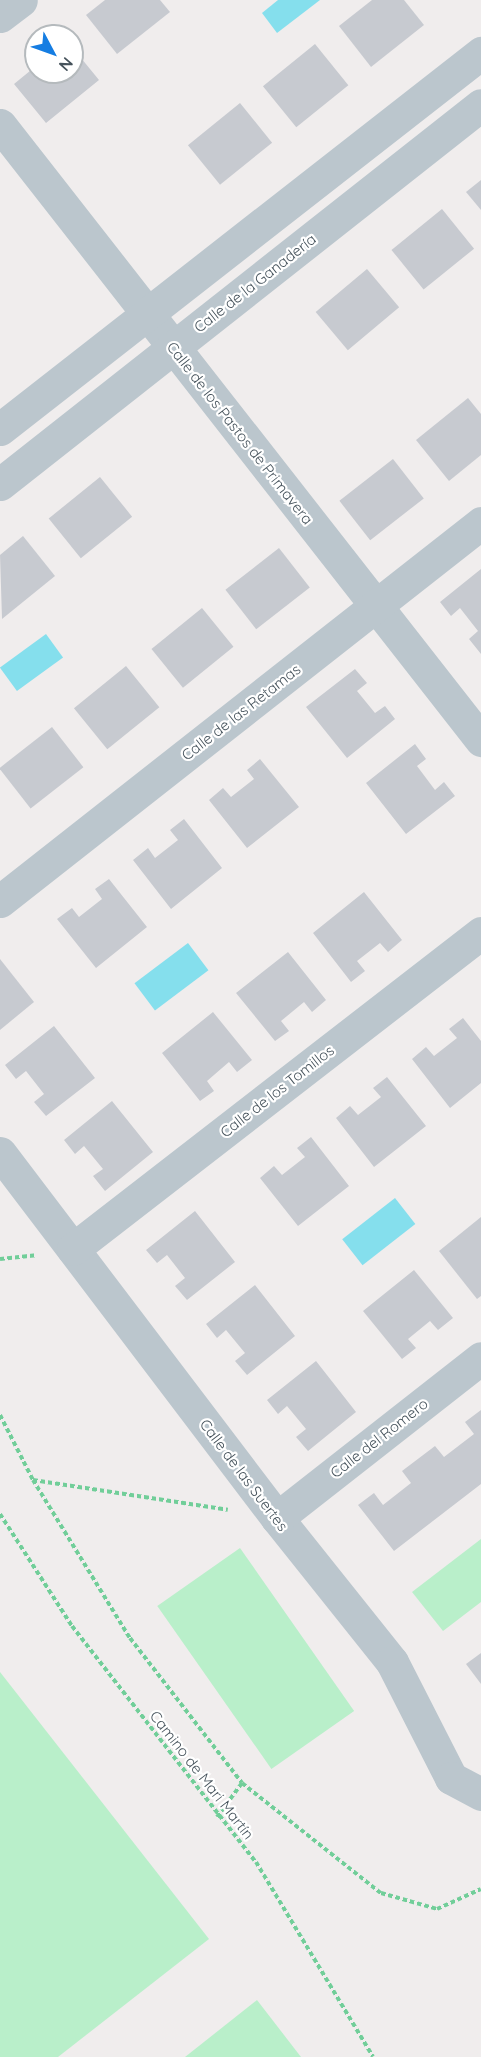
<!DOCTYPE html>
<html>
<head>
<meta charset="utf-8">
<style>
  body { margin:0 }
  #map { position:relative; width:481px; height:2057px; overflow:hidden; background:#f0eded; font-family:Quicksand,sans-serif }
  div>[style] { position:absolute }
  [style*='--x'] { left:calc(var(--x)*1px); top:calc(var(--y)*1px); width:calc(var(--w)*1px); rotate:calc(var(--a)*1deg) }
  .green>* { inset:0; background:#b9efca; transform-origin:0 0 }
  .water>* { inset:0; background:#85dfed; transform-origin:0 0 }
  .building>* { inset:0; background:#c7cad0; transform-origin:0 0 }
  .path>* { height:4px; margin-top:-2px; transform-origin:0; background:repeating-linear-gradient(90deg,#71ce99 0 4.5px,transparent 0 7.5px) }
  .minor>* { height:33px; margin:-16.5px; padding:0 16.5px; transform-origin:16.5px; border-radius:16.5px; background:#bbc6cd }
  span { translate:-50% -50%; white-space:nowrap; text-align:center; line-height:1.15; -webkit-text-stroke:4.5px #fff; paint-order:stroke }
  .street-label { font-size:15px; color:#45525b }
  .north { position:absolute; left:24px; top:24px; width:60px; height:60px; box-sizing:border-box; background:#fff; border:2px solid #b5babd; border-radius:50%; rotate:131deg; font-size:16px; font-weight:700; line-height:24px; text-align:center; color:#45525b }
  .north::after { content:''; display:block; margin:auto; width:21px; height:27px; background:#157de2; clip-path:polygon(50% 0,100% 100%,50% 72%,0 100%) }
</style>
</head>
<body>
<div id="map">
  <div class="green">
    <div style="clip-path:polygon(481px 1539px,481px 1602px,443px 1631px,412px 1592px)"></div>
    <div style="left:240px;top:1548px;width:199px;height:101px;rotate:55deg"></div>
    <div style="clip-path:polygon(0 1672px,209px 1939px,58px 2057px,0 2057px)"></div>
    <div style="clip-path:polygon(257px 2000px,301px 2057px,185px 2057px)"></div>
  </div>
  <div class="water">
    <div style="clip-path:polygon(278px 0,320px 0,277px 33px,262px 13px)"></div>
    <div style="left:46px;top:634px;width:29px;height:57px;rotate:54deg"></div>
    <div style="left:188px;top:943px;width:34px;height:67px;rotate:53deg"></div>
    <div style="left:395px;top:1198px;width:33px;height:67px;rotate:52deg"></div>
  </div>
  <div class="building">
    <div style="clip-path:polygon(105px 0,160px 0,170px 12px,117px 54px,86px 15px)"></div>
    <div style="clip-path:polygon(372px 0,404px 0,424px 25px,371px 67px,339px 26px)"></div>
    <div style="left:315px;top:44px;width:53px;height:67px;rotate:51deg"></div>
    <div style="clip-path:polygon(72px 47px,99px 80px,46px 123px,14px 84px,36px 66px,36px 72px,72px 72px)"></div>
    <div style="left:240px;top:103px;width:51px;height:67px;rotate:51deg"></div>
    <div style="clip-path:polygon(481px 180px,481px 210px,466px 192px)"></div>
    <div style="left:442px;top:209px;width:51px;height:65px;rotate:51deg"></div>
    <div style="left:367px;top:269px;width:50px;height:67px;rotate:50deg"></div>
    <div style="clip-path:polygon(468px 398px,481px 414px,481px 455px,449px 481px,416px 440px)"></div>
    <div style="left:393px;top:459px;width:50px;height:68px;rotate:52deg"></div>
    <div style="left:100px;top:477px;width:51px;height:66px;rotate:51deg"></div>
    <div style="clip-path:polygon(23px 536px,55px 576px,2px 619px,0 555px)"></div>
    <div style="left:279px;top:548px;width:50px;height:68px;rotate:52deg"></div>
    <div style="clip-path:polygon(481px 569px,481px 654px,469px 639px,478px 631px,460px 608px,451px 616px,440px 602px)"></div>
    <div style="left:202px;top:608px;width:50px;height:65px;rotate:51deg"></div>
    <div style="left:126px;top:666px;width:53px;height:67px;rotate:51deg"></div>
    <div style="clip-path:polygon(355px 669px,367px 683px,357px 691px,375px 713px,385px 706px,395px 719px,347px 758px,306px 707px)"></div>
    <div style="left:52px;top:727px;width:51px;height:67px;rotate:52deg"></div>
    <div style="clip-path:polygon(415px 744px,426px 759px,417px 766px,435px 790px,444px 782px,455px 796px,406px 834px,366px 783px)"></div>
    <div style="clip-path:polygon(260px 759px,299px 807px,247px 848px,209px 800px,223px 788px,231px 797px,254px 779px,247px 770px)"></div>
    <div style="clip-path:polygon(184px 819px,222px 868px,171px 909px,133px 860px,148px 848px,155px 858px,178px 840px,170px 830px)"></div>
    <div style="clip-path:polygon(109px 879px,147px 927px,96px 968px,57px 919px,72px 908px,79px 917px,102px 899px,95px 889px)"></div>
    <div style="clip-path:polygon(364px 892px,402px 940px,388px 952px,380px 943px,357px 961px,365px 971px,351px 982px,313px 933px)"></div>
    <div style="clip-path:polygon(288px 952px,326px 1000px,312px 1012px,304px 1002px,281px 1021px,289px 1031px,275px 1041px,236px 993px)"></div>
    <div style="clip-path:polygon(0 959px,34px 1002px,0 1030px)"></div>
    <div style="clip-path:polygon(213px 1012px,252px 1060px,237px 1072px,229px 1062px,207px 1081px,214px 1091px,200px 1101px,162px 1053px)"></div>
    <div style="clip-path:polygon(463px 1018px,481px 1041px,481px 1083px,450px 1108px,412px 1059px,426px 1047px,434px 1056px,457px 1038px,449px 1029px)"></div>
    <div style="clip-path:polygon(54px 1026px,95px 1078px,46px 1116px,34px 1102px,44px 1094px,26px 1071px,16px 1079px,5px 1065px)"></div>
    <div style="clip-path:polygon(387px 1077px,426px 1126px,374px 1167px,336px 1118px,350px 1106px,358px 1115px,381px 1097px,373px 1088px)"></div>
    <div style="clip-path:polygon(112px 1101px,153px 1152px,105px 1191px,93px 1176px,103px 1169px,84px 1146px,75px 1154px,64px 1140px)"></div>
    <div style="clip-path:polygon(311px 1137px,349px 1186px,298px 1226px,260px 1178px,274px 1166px,282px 1175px,305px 1157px,297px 1148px)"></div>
    <div style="clip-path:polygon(195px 1211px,235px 1262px,187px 1300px,175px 1286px,185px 1278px,167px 1255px,157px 1263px,146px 1250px)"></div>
    <div style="clip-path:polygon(481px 1217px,481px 1296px,477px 1299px,439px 1251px)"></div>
    <div style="clip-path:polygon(414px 1270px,453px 1318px,438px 1330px,430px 1321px,408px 1339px,416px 1348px,402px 1359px,363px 1311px)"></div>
    <div style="clip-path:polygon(255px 1285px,295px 1336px,247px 1375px,235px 1361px,245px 1353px,226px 1330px,217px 1338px,206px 1324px)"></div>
    <div style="clip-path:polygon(316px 1361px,356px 1412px,308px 1451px,296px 1437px,306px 1429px,287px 1406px,278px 1414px,267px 1400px)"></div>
    <div style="clip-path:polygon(481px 1410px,481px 1484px,394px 1551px,358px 1505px,374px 1493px,383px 1505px,411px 1483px,402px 1471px,435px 1446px,444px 1457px,474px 1434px,465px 1422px)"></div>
    <div style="clip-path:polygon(481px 1653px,481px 1684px,466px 1664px)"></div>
  </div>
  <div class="path">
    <div style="--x:0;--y:1259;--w:36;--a:-6"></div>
    <div style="--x:0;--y:1415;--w:73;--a:63.1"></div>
    <div style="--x:33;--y:1480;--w:185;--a:58.5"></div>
    <div style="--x:130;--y:1638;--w:183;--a:52.3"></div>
    <div style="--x:33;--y:1480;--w:197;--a:8.7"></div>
    <div style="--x:0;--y:1514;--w:133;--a:57.3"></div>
    <div style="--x:72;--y:1626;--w:299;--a:52.1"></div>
    <div style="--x:256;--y:1862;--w:227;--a:59"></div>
    <div style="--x:217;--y:1817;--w:42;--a:-53.7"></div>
    <div style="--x:242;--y:1783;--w:177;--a:38.4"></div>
    <div style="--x:381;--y:1893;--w:58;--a:15.9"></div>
    <div style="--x:437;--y:1909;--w:48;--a:-24.4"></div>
  </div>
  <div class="minor">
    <div style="--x:0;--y:16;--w:26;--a:-37"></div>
    <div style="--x:0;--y:125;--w:781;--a:51.97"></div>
    <div style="--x:0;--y:429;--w:611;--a:-38.01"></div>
    <div style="--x:0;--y:484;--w:612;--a:-38.24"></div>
    <div style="--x:0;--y:901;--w:612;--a:-38.16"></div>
    <div style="--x:0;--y:1153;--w:458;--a:52.8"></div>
    <div style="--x:277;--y:1518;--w:184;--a:51.4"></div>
    <div style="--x:392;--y:1662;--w:130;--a:63"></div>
    <div style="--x:451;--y:1778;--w:34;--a:28"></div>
    <div style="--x:73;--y:1249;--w:516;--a:-37.76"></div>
    <div style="--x:277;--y:1518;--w:259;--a:-38.1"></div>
  </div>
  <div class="street-label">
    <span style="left:255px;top:283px;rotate:-38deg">Calle de la Ganadería</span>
    <span style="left:240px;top:433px;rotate:52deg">Calle de los Pastos de Primavera</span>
    <span style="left:241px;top:712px;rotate:-38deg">Calle de las Retamas</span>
    <span style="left:277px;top:1091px;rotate:-38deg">Calle de los Tomillos</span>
    <span style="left:379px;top:1438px;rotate:-38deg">Calle del Romero</span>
    <span style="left:244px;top:1475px;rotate:53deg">Calle de las Suertes</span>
    <span style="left:202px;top:1775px;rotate:52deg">Camino de Mari Martín</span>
  </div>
  <div class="north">N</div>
</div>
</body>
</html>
